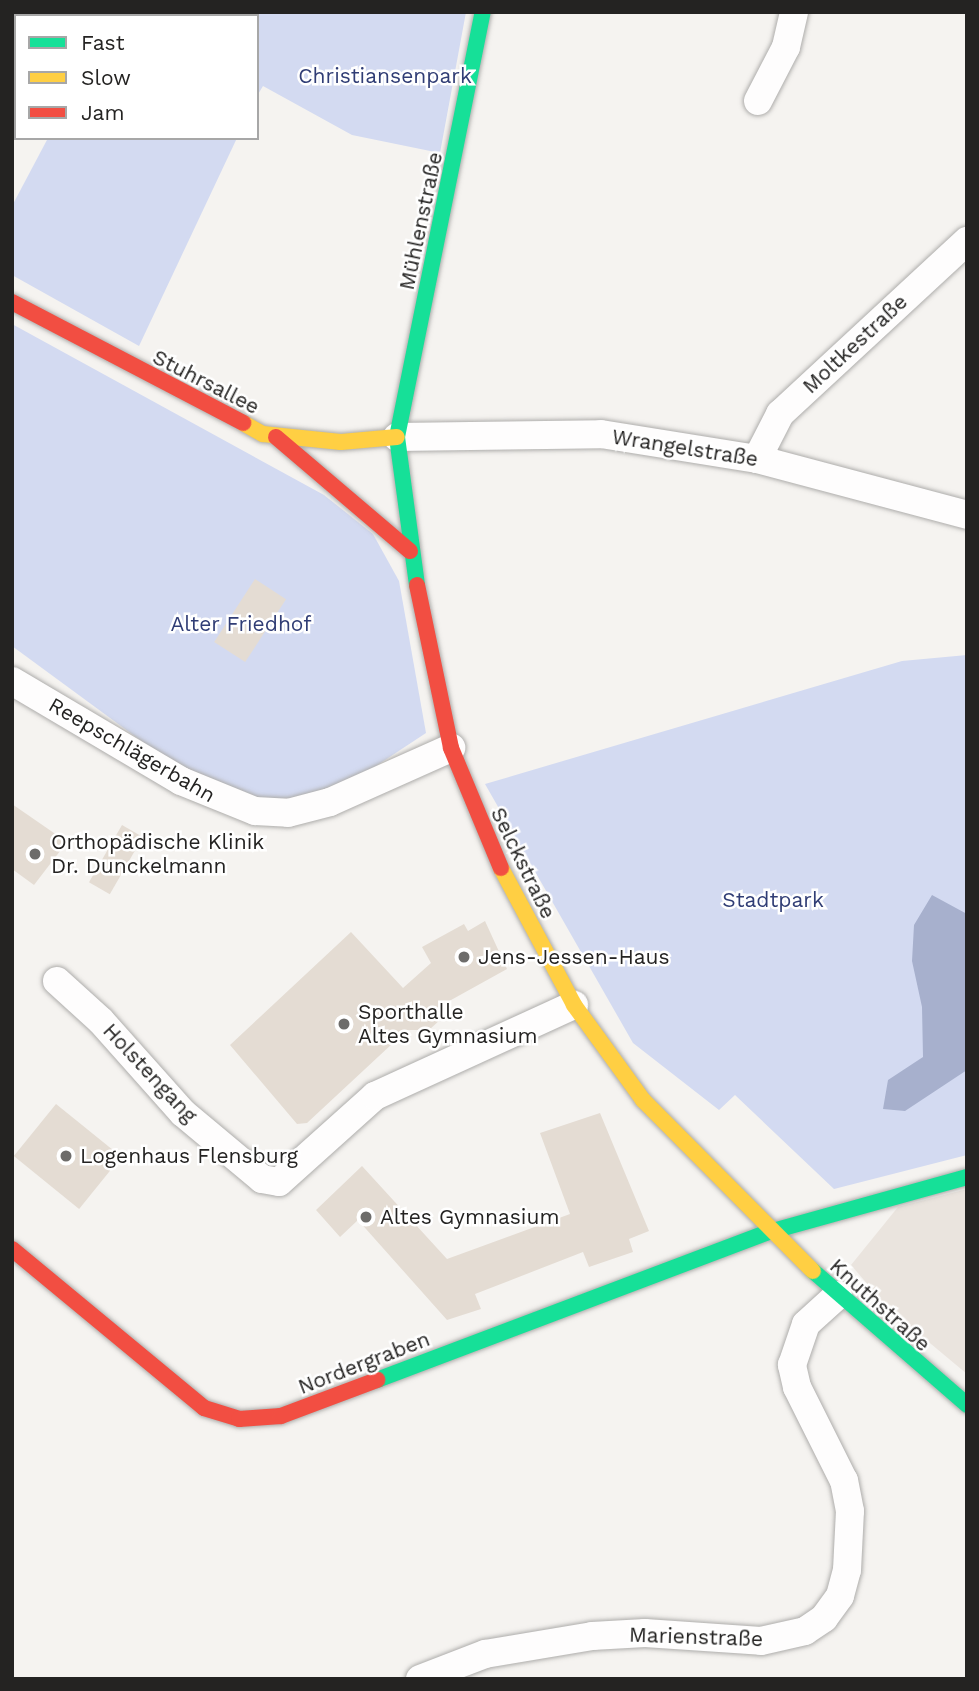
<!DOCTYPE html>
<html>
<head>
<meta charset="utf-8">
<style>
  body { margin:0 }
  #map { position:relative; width:979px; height:1691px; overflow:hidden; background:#f5f3f0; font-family:"Work Sans",sans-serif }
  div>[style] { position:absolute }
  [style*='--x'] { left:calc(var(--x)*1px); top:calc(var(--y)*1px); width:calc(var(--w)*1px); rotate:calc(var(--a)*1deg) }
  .built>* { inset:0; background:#eae4de }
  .green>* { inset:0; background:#d3daf1 }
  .water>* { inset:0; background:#a7b0cd }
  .building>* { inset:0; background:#e4dcd3; transform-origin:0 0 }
  .roads { filter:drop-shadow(0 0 2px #aeadab) drop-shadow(0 0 2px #aeadab) }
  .street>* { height:28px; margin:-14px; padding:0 14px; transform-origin:14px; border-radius:14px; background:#fefdfd }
  .fast>* { height:16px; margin:-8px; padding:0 8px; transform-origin:8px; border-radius:8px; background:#16e098 }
  .slow>* { height:16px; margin:-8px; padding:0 8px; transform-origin:8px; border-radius:8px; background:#ffcf43 }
  .jam>* { height:16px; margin:-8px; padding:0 8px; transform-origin:8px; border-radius:8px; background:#f24e42 }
  .dots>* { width:19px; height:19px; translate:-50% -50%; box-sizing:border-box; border:4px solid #fff; border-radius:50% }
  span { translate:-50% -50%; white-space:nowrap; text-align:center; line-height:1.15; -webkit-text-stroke:5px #fff; paint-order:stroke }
  .park-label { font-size:21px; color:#303d75 }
  .street-label { font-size:21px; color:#242322 }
  .poi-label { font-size:21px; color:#242322 }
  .left { translate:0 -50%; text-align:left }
  .frame { position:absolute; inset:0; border:14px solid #242322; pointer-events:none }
  .legend { position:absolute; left:14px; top:14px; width:245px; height:126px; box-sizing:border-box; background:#fff; border:2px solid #a7a7a7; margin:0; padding:9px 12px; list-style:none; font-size:21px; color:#242322 }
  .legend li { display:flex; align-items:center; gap:14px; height:35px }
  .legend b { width:35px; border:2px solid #a7a7a7 }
</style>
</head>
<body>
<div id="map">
  <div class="built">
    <div style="clip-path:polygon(967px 1189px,967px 1374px,888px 1308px,851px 1265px,898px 1207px)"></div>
  </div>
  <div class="green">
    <div style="clip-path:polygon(12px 12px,466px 12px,440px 153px,352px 135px,263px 86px,257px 96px,257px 16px,16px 16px,16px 94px)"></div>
    <div style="clip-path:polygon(48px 138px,237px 138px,139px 346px,12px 275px,12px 206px)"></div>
    <div style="clip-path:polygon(12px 324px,324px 495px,373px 534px,399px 581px,426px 733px,335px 793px,290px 806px,230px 793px,185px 773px,12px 646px)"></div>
    <div style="clip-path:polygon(967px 655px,967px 1155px,834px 1189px,735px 1095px,719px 1110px,633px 1043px,485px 784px,902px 661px)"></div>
  </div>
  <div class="water">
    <div style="clip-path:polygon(932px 895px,967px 914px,967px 1070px,905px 1111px,883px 1109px,888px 1080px,923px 1057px,922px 1007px,912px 961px,914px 925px)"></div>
  </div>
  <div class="building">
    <div style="left:255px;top:579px;width:37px;height:75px;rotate:33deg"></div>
    <div style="clip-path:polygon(12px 804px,67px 842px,34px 885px,12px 869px)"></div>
    <div style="left:122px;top:825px;width:24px;height:66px;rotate:30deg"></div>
    <div style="clip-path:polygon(485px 921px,507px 969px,433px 1010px,441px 1019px,429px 1030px,407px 1030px,307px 1123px,297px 1124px,230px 1045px,351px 932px,403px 988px,431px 963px,422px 947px,464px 924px,468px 931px)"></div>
    <div style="left:56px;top:1104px;width:84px;height:67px;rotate:39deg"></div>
    <div style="clip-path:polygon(600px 1113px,649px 1231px,629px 1239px,633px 1252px,589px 1267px,583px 1252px,475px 1294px,481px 1309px,447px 1320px,358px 1220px,340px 1237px,316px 1210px,362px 1166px,447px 1259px,570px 1214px,540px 1133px)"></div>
  </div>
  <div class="roads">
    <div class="street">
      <div style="--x:758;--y:101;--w:61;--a:-62.6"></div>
      <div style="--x:786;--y:47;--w:36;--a:-77"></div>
      <div style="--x:397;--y:437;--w:204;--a:-0.8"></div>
      <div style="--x:601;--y:434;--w:158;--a:9.1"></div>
      <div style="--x:757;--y:459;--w:217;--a:14.9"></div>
      <div style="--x:757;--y:459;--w:51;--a:-62.9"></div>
      <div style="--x:780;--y:414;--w:255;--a:-42.8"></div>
      <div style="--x:12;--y:681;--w:196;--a:30.6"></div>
      <div style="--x:181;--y:781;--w:80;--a:22.1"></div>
      <div style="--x:255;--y:811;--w:33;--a:3"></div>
      <div style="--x:288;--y:813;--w:43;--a:-14.7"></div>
      <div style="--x:330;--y:802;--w:133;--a:-24.1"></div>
      <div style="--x:57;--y:981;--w:59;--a:42.3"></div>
      <div style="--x:101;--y:1021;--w:123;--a:48.3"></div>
      <div style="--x:183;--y:1113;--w:103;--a:39.9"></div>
      <div style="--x:262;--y:1179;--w:17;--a:10"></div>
      <div style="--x:279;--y:1182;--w:129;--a:-41.9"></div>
      <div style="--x:375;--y:1096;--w:219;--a:-24.6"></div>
      <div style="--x:420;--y:1679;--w:70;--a:-21"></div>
      <div style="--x:485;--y:1654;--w:109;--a:-9.5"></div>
      <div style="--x:592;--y:1636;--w:53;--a:-3.2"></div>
      <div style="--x:645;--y:1633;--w:116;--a:3.9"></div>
      <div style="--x:761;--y:1641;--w:45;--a:-12.8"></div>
      <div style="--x:805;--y:1631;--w:23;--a:-34"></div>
      <div style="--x:824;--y:1618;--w:27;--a:-54"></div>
      <div style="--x:840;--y:1596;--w:27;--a:-75"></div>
      <div style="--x:847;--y:1570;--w:59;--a:-87.1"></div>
      <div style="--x:850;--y:1511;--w:31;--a:-101"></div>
      <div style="--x:844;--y:1481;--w:105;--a:-116.6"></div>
      <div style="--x:797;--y:1387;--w:23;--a:-103"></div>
      <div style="--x:792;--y:1365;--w:43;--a:-71.1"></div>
      <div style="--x:806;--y:1324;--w:43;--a:-42.2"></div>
    </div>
    <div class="fast">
      <div style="--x:417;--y:585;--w:149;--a:-97.7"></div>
      <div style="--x:397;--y:437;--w:434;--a:-78.6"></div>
      <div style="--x:813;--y:1271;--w:204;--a:41"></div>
      <div style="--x:377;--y:1380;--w:419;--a:-20.7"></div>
      <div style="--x:769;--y:1232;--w:205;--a:-15.5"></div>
    </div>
    <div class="slow">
      <div style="--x:243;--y:423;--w:23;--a:29"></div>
      <div style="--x:263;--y:434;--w:78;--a:5.9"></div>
      <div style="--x:341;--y:442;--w:56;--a:-5.1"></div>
      <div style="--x:501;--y:868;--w:155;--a:61.9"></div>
      <div style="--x:574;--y:1005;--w:117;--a:54"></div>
      <div style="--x:643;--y:1100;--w:241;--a:45.2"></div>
    </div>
    <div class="jam">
      <div style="--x:12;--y:302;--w:261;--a:27.6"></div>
      <div style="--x:276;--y:437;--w:176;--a:40.4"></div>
      <div style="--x:417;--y:585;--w:167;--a:78.2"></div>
      <div style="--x:451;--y:748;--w:130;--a:67.4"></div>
      <div style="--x:12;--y:1249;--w:249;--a:39.6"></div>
      <div style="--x:204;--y:1408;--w:37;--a:17"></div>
      <div style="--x:239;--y:1419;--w:42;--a:-4.1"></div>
      <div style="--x:281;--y:1416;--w:103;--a:-20.6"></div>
    </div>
  </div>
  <div class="dots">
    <div style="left:35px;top:854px;background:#6d6c6a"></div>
    <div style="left:464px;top:957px;background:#6d6c6a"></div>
    <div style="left:344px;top:1024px;background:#6d6c6a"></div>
    <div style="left:66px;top:1156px;background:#6d6c6a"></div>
    <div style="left:366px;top:1217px;background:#6d6c6a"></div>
  </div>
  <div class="park-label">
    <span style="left:385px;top:76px">Christiansenpark</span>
    <span style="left:241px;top:624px">Alter Friedhof</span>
    <span style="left:773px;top:900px">Stadtpark</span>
  </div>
  <div class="street-label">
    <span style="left:421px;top:221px;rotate:-78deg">Mühlenstraße</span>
    <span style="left:855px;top:344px;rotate:-43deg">Moltkestraße</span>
    <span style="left:206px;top:382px;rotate:27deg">Stuhrsallee</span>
    <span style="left:685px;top:448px;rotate:9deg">Wrangelstraße</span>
    <span style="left:132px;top:750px;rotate:30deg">Reepschlägerbahn</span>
    <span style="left:523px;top:863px;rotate:64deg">Selckstraße</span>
    <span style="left:150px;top:1073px;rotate:47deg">Holstengang</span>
    <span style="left:880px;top:1305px;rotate:42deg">Knuthstraße</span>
    <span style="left:364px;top:1363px;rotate:-21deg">Nordergraben</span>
    <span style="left:696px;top:1637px;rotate:2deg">Marienstraße</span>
  </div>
  <div class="poi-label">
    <span class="left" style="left:51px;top:854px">Orthopädische Klinik<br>Dr. Dunckelmann</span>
    <span class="left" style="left:478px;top:957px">Jens-Jessen-Haus</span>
    <span class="left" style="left:358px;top:1024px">Sporthalle<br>Altes Gymnasium</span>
    <span class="left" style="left:80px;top:1156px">Logenhaus Flensburg</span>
    <span class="left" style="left:380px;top:1217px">Altes Gymnasium</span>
  </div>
  <div class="frame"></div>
  <ul class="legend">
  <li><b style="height:9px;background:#16e098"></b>Fast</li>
  <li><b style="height:9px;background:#ffcf43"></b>Slow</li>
  <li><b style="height:9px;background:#f24e42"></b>Jam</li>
  </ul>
</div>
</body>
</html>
